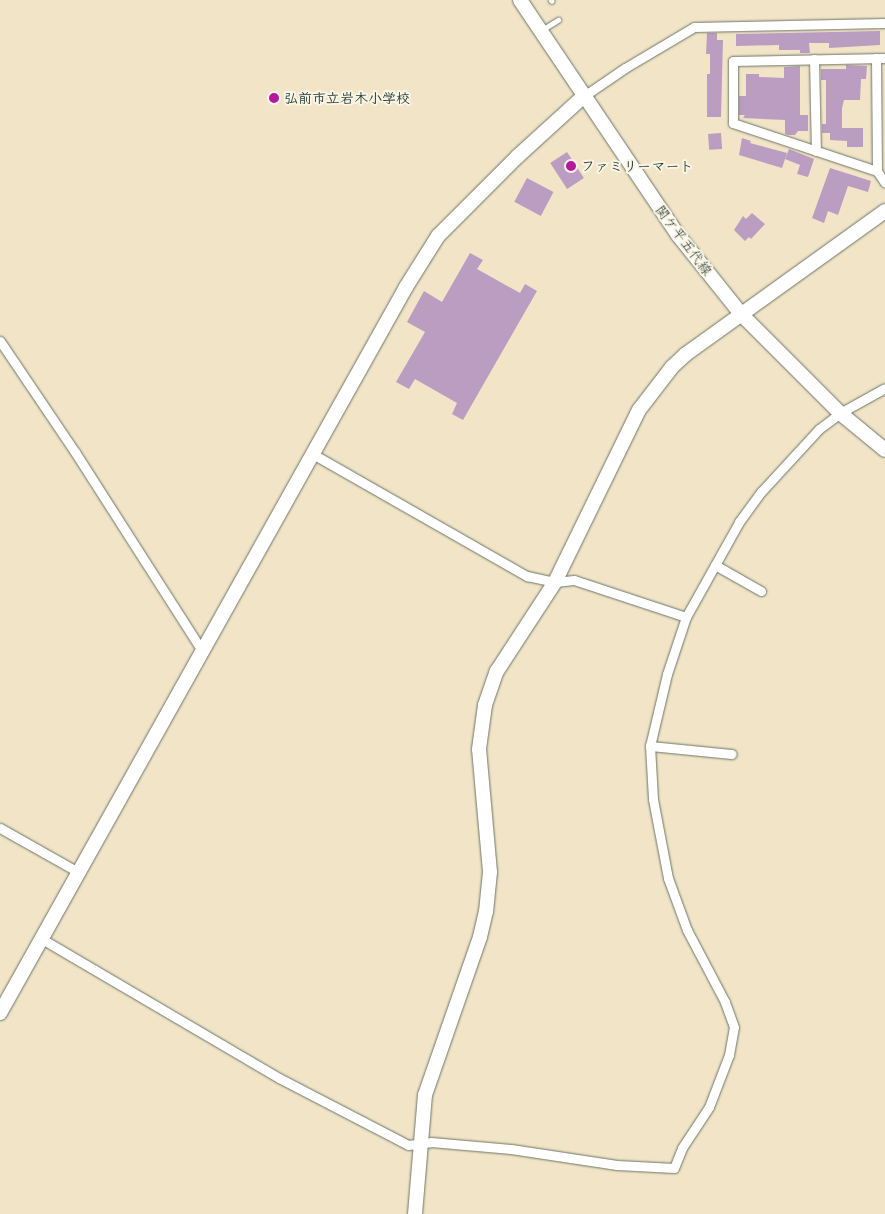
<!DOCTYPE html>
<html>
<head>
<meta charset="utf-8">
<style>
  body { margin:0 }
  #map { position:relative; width:885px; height:1214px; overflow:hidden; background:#f2e4c7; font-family:"Patrick Hand","Klee One",sans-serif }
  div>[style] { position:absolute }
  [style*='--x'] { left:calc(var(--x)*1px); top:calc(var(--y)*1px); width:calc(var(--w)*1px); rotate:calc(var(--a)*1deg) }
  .building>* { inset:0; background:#bb9dc1; transform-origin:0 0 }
  .roads { filter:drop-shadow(0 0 1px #697767) drop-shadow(0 0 1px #697767) }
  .lane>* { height:4.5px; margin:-2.25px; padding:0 2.25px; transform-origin:2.25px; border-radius:2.25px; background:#fff }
  .street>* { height:9px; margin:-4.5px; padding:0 4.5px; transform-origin:4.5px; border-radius:4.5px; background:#fff }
  .secondary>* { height:14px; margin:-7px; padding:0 7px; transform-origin:7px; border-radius:7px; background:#fff }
  .dots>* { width:14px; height:14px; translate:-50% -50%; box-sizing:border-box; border:2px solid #fcf5e5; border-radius:50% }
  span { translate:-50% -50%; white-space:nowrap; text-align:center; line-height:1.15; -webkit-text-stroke:4px #fcf5e5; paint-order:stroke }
  .poi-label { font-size:14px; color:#1f3d34; font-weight:700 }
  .left { translate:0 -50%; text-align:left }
  .street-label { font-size:14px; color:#1f3d34 }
</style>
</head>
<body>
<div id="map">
  <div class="building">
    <div style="clip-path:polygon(880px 31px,880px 45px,829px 48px,829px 43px,809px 43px,810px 53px,800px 53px,800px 50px,779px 50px,779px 45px,736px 46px,736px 34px)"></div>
    <div style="clip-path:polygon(707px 33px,717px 33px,717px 40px,723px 40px,721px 117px,707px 117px,707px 74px,710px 74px,710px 54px,706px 54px)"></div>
    <div style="clip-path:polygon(846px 65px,867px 66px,866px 79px,861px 79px,860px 100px,844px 100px,842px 108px,842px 128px,863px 128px,863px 147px,847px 147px,847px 141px,830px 140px,830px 133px,822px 133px,822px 124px,826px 124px,826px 80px,821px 80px,821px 69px,846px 69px)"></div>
    <div style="clip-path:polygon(800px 66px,800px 115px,808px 115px,808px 131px,798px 131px,795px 135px,788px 135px,785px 134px,785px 120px,743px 118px,745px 115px,739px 115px,739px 96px,746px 96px,746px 74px,759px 74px,759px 77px,784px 78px,784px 67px)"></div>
    <div style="left:721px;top:133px;width:16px;height:13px;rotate:86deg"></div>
    <div style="clip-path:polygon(742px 138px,751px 141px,750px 143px,787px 153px,782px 168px,739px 155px)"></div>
    <div style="clip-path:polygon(789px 149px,814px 159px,808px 177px,797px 174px,800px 165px,785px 159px)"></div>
    <div style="left:567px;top:152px;width:31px;height:20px;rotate:57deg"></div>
    <div style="clip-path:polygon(830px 168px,871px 181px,868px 192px,848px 186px,838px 215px,828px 211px,824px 223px,812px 218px)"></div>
    <div style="left:527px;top:178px;width:30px;height:27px;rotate:28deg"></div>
    <div style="clip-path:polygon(752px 213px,765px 224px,751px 239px,749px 237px,745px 241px,734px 230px,743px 216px,746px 219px)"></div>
    <div style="clip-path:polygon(470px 253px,483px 260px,477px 269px,520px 293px,525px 284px,537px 291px,463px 420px,452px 414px,457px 403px,415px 379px,409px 389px,396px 382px,425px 332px,407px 322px,424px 291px,442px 302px)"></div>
  </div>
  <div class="roads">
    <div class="lane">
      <div style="--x:551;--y:0;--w:1;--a:45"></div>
      <div style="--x:542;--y:30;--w:19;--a:-32"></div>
    </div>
    <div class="street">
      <div style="--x:876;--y:58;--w:113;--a:89.5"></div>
      <div style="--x:877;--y:171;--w:14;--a:56"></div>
      <div style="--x:814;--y:59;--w:92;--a:88.8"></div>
      <div style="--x:584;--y:96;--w:50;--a:-34.3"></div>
      <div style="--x:625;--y:68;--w:80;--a:-30.7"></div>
      <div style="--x:694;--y:27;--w:191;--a:-1.2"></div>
      <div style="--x:877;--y:171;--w:152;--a:-161.6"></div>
      <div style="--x:733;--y:123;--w:62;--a:-90"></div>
      <div style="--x:733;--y:61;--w:152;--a:-1.1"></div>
      <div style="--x:0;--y:341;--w:134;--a:56"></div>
      <div style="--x:75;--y:452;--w:237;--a:57.4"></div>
      <div style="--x:311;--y:453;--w:249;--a:29.7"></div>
      <div style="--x:527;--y:576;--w:29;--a:12"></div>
      <div style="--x:555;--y:582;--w:19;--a:-6"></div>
      <div style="--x:574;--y:580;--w:118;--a:18.3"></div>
      <div style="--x:715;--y:565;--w:53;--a:29.5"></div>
      <div style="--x:650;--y:746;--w:82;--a:5.6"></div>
      <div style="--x:0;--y:828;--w:90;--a:29.4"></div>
      <div style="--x:42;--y:939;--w:275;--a:30.4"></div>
      <div style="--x:279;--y:1078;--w:145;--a:27.4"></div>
      <div style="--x:408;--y:1145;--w:23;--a:-7"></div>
      <div style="--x:431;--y:1142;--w:80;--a:5"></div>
      <div style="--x:511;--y:1149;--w:107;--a:8.6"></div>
      <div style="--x:617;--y:1165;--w:57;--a:3"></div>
      <div style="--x:674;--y:1168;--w:22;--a:-68"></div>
      <div style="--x:682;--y:1148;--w:49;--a:-56.6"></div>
      <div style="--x:709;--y:1107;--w:56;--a:-69"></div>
      <div style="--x:729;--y:1055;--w:28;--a:-80"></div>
      <div style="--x:734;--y:1027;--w:27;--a:-110"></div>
      <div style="--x:725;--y:1002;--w:81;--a:-117.8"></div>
      <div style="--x:687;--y:930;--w:55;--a:-110.1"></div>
      <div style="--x:668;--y:878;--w:80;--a:-100.8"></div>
      <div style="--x:653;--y:799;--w:53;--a:-93.2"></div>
      <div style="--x:650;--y:746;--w:74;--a:-76.7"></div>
      <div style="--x:667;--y:674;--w:60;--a:-71.6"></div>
      <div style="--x:686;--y:617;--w:109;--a:-60.8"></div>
      <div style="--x:739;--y:522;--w:37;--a:-54"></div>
      <div style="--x:761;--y:492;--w:86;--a:-47.4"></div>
      <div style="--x:819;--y:429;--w:26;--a:-37"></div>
      <div style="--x:840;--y:413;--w:51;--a:-29.1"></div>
    </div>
    <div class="secondary">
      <div style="--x:520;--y:0;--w:283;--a:56.1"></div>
      <div style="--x:678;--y:235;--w:101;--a:51.4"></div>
      <div style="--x:741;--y:314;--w:140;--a:45"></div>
      <div style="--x:840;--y:413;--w:58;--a:39.4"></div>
      <div style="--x:0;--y:1013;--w:832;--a:-60.78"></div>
      <div style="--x:406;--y:287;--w:60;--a:-57.9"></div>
      <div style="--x:438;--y:236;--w:113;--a:-45"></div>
      <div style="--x:518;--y:156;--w:89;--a:-42.3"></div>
      <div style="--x:415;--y:1214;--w:119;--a:-85.2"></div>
      <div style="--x:425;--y:1095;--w:167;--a:-70.8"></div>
      <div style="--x:480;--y:937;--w:26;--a:-77"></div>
      <div style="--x:486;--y:912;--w:40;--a:-84.3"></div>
      <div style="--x:490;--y:872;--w:123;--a:-95.1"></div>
      <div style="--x:479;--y:749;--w:44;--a:-82.2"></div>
      <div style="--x:485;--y:705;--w:36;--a:-71"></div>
      <div style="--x:497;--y:671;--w:106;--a:-56.9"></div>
      <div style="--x:555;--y:582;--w:191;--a:-64"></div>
      <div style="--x:639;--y:410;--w:54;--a:-52.5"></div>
      <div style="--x:672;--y:367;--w:19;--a:-43"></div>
      <div style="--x:686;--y:354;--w:245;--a:-35.7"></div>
    </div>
  </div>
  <div class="dots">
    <div style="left:274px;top:98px;background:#b5179e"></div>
    <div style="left:571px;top:166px;background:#b5179e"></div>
  </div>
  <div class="poi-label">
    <span class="left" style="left:284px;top:98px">弘前市立岩木小学校</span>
    <span class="left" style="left:581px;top:166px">ファミリーマート</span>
  </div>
  <div class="street-label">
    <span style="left:684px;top:240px;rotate:53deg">関ケ平五代線</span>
  </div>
</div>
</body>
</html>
